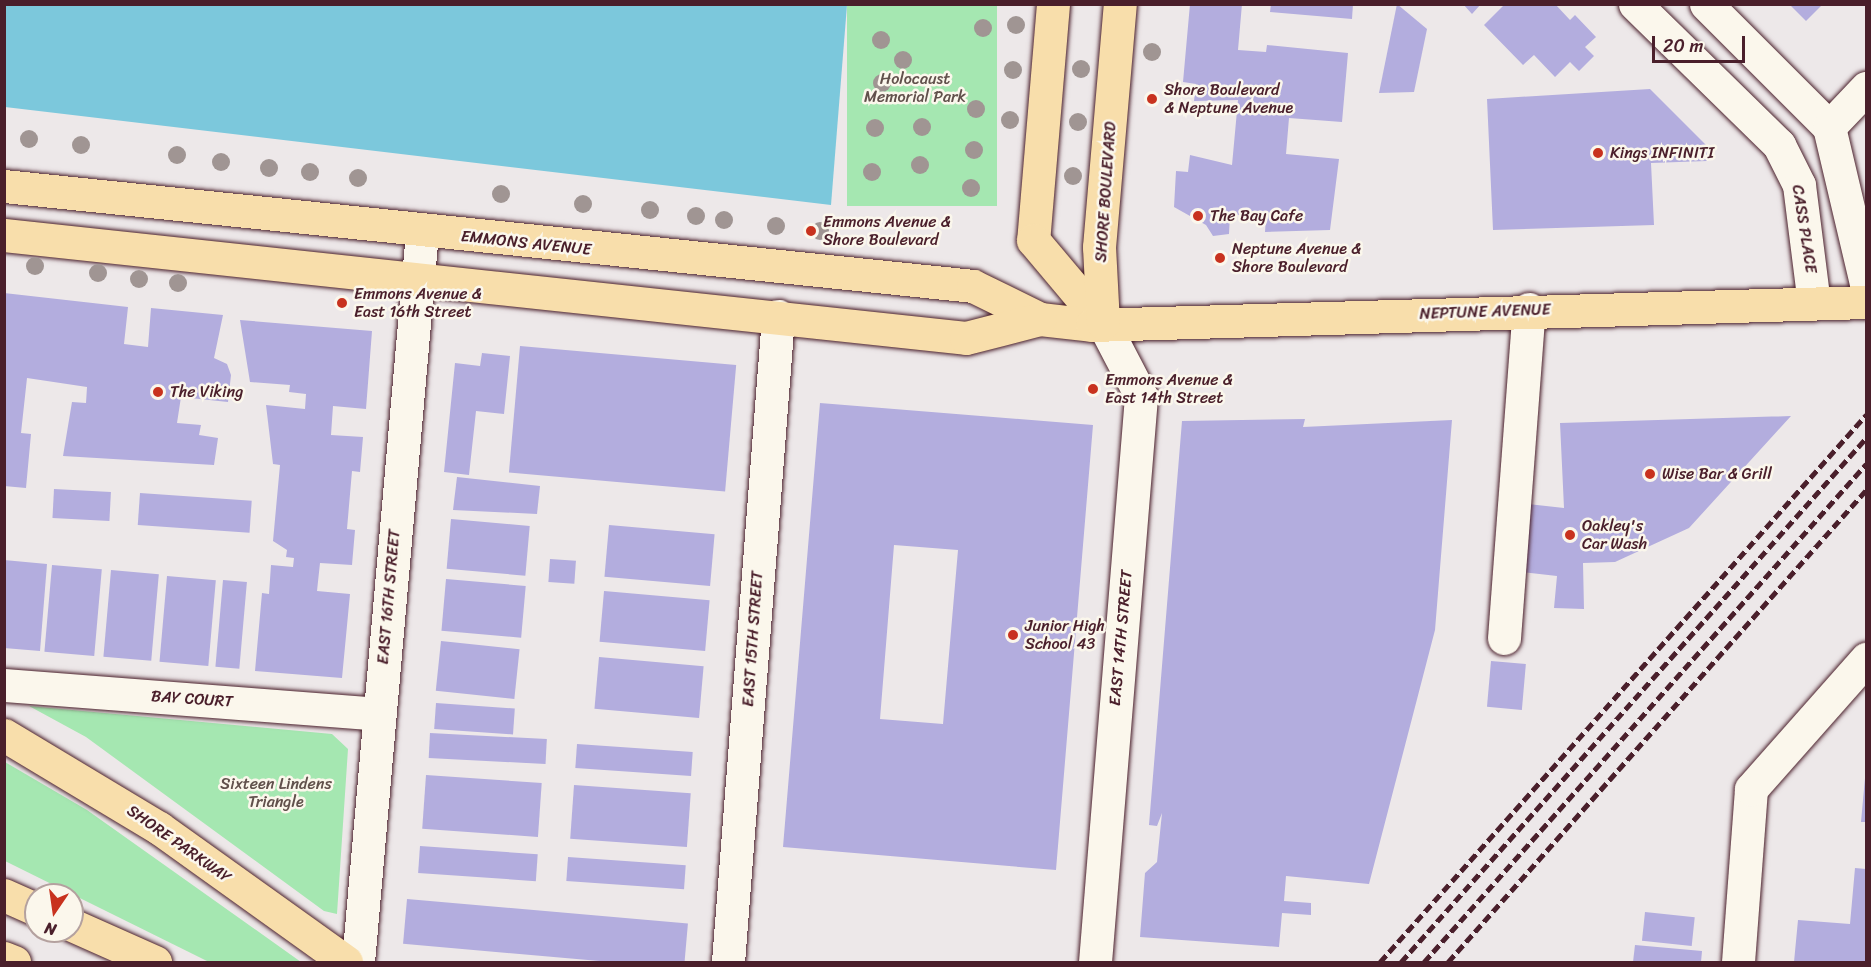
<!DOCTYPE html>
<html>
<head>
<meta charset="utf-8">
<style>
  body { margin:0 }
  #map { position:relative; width:1871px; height:967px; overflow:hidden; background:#ede8e9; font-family:Sriracha,sans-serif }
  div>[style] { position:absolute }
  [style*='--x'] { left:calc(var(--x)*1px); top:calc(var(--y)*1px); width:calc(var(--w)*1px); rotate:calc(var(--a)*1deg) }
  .green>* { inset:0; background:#a5e7b1; transform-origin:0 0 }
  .water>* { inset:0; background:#7cc8dc }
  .building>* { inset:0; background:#b3adde; transform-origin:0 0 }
  .roads { filter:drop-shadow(0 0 2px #4a1f2b) drop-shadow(0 0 2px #4a1f2b) }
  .minor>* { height:33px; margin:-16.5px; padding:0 16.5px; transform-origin:16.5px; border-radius:16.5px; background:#fbf7ec }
  .major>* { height:33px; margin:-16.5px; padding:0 16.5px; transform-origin:16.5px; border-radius:16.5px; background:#f8deab }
  .highway>* { height:33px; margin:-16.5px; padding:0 16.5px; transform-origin:16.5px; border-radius:16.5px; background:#f8deab }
  .rail>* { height:4.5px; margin-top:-2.25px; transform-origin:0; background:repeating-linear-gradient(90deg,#4a1f2b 0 9px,transparent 0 13.5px) }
  .trees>* { width:18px; height:18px; margin:-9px; border-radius:50%; background:#a09593 }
  .dots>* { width:16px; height:16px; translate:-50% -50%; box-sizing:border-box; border:3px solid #fbf7ec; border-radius:50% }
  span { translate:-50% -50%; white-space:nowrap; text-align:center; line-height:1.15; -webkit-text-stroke:5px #fbf7ec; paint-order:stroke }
  .park-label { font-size:16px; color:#61514c }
  .poi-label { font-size:16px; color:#4a1f2b }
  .left { translate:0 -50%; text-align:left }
  .street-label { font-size:16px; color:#4a1f2b }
  .frame { position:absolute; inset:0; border:6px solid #4a1f2b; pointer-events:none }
  .north { position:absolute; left:24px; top:883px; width:60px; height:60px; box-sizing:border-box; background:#fbf7ec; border:2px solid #b4a19f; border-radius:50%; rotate:193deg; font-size:16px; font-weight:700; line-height:24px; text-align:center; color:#4a1f2b }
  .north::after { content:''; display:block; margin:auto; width:21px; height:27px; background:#c8321e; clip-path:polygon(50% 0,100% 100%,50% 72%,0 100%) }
  .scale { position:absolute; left:1652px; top:36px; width:93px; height:27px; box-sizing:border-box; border:3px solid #4a1f2b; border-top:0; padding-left:8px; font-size:18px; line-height:21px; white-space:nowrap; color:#4a1f2b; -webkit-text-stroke:4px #fbf7ec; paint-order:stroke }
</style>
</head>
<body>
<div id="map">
  <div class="green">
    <div style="left:847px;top:5px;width:150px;height:201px"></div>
    <div style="clip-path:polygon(29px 706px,332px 734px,348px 749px,337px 914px,324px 911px,86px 737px)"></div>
    <div style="clip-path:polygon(5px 762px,87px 810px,301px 962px,209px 962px,5px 861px)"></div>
  </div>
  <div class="water">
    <div style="clip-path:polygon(5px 4px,847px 5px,831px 205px,5px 107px)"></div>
  </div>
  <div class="building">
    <div style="clip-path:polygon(1190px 4px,1242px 4px,1238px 50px,1266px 52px,1267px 45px,1348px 53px,1342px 122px,1289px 118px,1286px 154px,1339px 159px,1330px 230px,1265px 232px,1266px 217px,1230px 214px,1229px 234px,1213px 236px,1206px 225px,1174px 207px,1176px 171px,1188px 172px,1190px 155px,1232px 165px,1238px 100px,1194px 101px,1196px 84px,1183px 82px)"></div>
    <div style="clip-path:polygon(1271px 4px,1353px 4px,1352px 19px,1270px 12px)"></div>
    <div style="clip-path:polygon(1397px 4px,1427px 29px,1414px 92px,1379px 93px)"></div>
    <div style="clip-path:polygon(1463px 4px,1481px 4px,1472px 14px)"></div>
    <div style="clip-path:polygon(1505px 4px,1555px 4px,1570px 20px,1575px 15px,1596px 37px,1585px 47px,1594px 56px,1579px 71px,1570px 62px,1555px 77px,1534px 55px,1523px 65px,1484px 25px)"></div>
    <div style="clip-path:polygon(1789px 4px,1823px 4px,1806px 21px)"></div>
    <div style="clip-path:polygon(1650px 89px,1707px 146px,1707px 161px,1651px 163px,1654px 225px,1493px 230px,1487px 99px)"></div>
    <div style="clip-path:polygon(4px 293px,128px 307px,124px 344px,148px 347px,151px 308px,223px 315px,214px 358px,227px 364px,231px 375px,228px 402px,181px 397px,177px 423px,201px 425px,199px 435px,218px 438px,214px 465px,63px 456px,72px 402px,86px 403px,87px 387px,27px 378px,21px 433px,31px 434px,26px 488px,4px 486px)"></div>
    <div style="clip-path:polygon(240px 320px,372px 331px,366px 409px,333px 406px,331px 435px,363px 437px,360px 472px,352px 471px,347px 529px,355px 530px,352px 565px,320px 563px,317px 591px,350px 594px,342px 678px,255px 671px,262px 593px,269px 594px,271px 565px,293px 567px,294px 558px,286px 557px,287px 550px,273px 541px,280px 465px,273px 464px,266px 405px,305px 409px,306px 394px,289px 392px,290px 385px,250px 382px)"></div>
    <div style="left:520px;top:346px;width:217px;height:127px;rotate:5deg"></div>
    <div style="clip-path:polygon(482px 353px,510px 356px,504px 414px,476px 411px,469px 475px,444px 472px,455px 363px,480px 366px)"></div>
    <div style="clip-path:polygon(evenodd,820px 403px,1093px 425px,1056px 870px,783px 847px,820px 403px,894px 545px,958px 550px,943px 724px,880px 719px,894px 545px)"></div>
    <div style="clip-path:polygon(1791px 416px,1689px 528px,1615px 562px,1583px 563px,1584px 609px,1554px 608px,1557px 576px,1521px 572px,1528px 504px,1564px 508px,1560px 423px)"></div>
    <div style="clip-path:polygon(1305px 419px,1303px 427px,1452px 420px,1435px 630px,1369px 884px,1286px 876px,1284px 901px,1311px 903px,1311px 915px,1282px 913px,1279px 947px,1140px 937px,1145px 873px,1157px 862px,1162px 813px,1157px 826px,1149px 825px,1182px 421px)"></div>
    <div style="clip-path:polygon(457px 477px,540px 486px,537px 514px,453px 510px)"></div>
    <div style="left:54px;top:489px;width:57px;height:29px;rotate:3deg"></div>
    <div style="left:140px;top:493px;width:112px;height:32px;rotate:4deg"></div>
    <div style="left:451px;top:519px;width:79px;height:50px;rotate:5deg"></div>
    <div style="left:609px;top:525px;width:106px;height:52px;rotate:5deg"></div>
    <div style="left:550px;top:559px;width:26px;height:23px;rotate:4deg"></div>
    <div style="clip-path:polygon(4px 560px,47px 564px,40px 651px,4px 648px)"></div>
    <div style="left:52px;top:565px;width:50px;height:87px;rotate:5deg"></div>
    <div style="left:111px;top:570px;width:48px;height:87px;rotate:5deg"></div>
    <div style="left:167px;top:576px;width:49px;height:86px;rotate:5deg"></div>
    <div style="left:446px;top:579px;width:80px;height:52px;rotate:5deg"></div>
    <div style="left:223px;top:580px;width:24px;height:87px;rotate:5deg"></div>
    <div style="left:604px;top:591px;width:106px;height:51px;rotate:5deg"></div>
    <div style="left:441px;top:641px;width:79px;height:50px;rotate:6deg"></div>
    <div style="left:599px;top:657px;width:105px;height:52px;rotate:5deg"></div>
    <div style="left:1491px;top:661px;width:35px;height:46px;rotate:5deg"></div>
    <div style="left:436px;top:703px;width:79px;height:26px;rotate:4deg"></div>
    <div style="left:430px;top:733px;width:117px;height:25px;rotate:3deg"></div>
    <div style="left:577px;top:744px;width:116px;height:24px;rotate:4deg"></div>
    <div style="left:426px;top:775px;width:116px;height:54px;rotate:4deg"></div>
    <div style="clip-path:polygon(1865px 778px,1866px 778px,1866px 822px,1861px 822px)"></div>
    <div style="left:574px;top:785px;width:117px;height:54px;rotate:4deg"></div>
    <div style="left:420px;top:846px;width:118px;height:27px;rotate:4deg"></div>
    <div style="left:568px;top:857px;width:118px;height:24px;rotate:4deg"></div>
    <div style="clip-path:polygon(1855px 868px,1866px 869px,1866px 962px,1794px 962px,1798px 920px,1850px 924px)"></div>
    <div style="left:407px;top:899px;width:282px;height:45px;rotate:5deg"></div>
    <div style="left:1645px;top:912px;width:50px;height:29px;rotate:6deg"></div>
    <div style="clip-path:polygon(1635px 945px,1702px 951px,1701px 962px,1633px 962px)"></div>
  </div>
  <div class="roads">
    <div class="minor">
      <div style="--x:1635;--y:4;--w:202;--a:44.4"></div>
      <div style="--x:1779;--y:145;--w:45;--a:63.4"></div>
      <div style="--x:1799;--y:185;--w:119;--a:82.8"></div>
      <div style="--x:1706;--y:4;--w:174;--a:45"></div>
      <div style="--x:1829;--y:127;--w:160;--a:76.7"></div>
      <div style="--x:1829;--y:127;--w:54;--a:-46.5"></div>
      <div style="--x:1504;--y:638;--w:330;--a:-85.7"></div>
      <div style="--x:4;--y:685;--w:376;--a:4.4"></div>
      <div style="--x:358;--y:962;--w:733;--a:-84.99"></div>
      <div style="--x:728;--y:962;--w:648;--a:-85.57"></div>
      <div style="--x:1095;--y:962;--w:568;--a:-85.35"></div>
      <div style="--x:1141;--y:396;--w:82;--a:-117.5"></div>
      <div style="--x:1738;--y:962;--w:173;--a:-85.7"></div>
      <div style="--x:1751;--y:789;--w:174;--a:-48.5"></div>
    </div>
    <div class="major">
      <div style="--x:1053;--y:4;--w:237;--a:94.8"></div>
      <div style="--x:1033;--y:240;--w:109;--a:49.9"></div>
      <div style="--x:4;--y:186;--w:974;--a:5.89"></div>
      <div style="--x:973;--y:286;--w:75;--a:26.2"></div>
      <div style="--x:1040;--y:319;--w:52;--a:6.6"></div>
      <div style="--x:1092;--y:325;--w:774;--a:-1.7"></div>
      <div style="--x:4;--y:235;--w:967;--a:6.11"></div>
      <div style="--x:966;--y:338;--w:76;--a:-14.4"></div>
      <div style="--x:1103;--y:323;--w:76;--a:-93"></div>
      <div style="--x:1099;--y:247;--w:244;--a:-85.1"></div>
      <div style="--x:4;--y:735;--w:181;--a:31"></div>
      <div style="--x:159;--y:828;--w:230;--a:35.6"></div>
    </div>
    <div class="highway">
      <div style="--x:4;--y:895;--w:35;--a:24"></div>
      <div style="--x:72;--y:925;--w:91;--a:24"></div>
      <div style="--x:4;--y:958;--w:11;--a:22"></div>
    </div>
  </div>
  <div class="rail">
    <div style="--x:1380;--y:962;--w:732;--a:-48.38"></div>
    <div style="--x:1401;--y:962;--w:701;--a:-48.41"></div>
    <div style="--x:1424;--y:962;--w:666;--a:-48.41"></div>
    <div style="--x:1448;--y:962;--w:630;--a:-48.47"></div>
  </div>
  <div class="trees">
    <div style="left:1016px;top:25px"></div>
    <div style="left:983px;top:28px"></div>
    <div style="left:881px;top:40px"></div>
    <div style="left:1152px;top:52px"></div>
    <div style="left:903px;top:60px"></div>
    <div style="left:1081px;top:69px"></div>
    <div style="left:1013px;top:70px"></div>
    <div style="left:882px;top:83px"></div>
    <div style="left:976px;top:109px"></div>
    <div style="left:1010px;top:120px"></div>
    <div style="left:1078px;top:122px"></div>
    <div style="left:922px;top:127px"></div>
    <div style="left:875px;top:128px"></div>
    <div style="left:29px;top:139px"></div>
    <div style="left:81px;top:145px"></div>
    <div style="left:974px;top:150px"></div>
    <div style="left:177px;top:155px"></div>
    <div style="left:221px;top:162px"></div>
    <div style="left:920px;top:165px"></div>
    <div style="left:269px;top:168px"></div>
    <div style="left:310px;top:172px"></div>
    <div style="left:872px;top:172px"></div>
    <div style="left:1073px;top:176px"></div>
    <div style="left:358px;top:178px"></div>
    <div style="left:971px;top:188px"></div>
    <div style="left:501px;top:194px"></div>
    <div style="left:583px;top:204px"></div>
    <div style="left:650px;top:210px"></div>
    <div style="left:696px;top:216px"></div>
    <div style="left:724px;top:220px"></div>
    <div style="left:776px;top:226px"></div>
    <div style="left:820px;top:231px"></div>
    <div style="left:35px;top:266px"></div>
    <div style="left:98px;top:273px"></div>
    <div style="left:139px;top:279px"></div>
    <div style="left:178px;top:283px"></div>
  </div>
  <div class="dots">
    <div style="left:1152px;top:99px;background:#c8321e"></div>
    <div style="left:1598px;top:153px;background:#c8321e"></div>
    <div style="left:1198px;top:216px;background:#c8321e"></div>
    <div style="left:811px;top:231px;background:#c8321e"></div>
    <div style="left:1220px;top:258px;background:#c8321e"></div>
    <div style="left:342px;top:303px;background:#c8321e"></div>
    <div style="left:1093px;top:389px;background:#c8321e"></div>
    <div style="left:158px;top:392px;background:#c8321e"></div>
    <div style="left:1650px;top:474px;background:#c8321e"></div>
    <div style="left:1570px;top:535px;background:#c8321e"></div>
    <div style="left:1013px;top:635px;background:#c8321e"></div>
  </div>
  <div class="park-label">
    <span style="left:915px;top:88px">Holocaust<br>Memorial Park</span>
    <span style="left:276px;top:793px">Sixteen Lindens<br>Triangle</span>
  </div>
  <div class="poi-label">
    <span class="left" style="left:1164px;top:99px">Shore Boulevard<br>&amp; Neptune Avenue</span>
    <span class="left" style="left:1610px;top:153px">Kings INFINITI</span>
    <span class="left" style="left:1210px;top:216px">The Bay Cafe</span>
    <span class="left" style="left:823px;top:231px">Emmons Avenue &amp;<br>Shore Boulevard</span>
    <span class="left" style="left:1232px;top:258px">Neptune Avenue &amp;<br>Shore Boulevard</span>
    <span class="left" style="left:354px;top:303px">Emmons Avenue &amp;<br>East 16th Street</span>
    <span class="left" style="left:1105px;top:389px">Emmons Avenue &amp;<br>East 14th Street</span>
    <span class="left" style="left:170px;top:392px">The Viking</span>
    <span class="left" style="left:1662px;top:474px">Wise Bar &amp; Grill</span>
    <span class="left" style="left:1582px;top:535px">Oakley's<br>Car Wash</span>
    <span class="left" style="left:1025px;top:635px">Junior High<br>School 43</span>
  </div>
  <div class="street-label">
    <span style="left:1106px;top:192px;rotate:-86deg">SHORE BOULEVARD</span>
    <span style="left:1804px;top:229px;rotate:81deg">CASS PLACE</span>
    <span style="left:526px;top:243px;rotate:6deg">EMMONS AVENUE</span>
    <span style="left:1485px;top:312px;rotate:-2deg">NEPTUNE AVENUE</span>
    <span style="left:389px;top:597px;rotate:-85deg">EAST 16TH STREET</span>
    <span style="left:1121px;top:638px;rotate:-85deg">EAST 14TH STREET</span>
    <span style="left:753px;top:639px;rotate:-86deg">EAST 15TH STREET</span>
    <span style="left:192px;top:699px;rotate:4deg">BAY COURT</span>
    <span style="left:179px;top:844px;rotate:35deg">SHORE PARKWAY</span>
  </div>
  <div class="frame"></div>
  <div class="north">N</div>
  <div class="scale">20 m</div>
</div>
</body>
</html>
